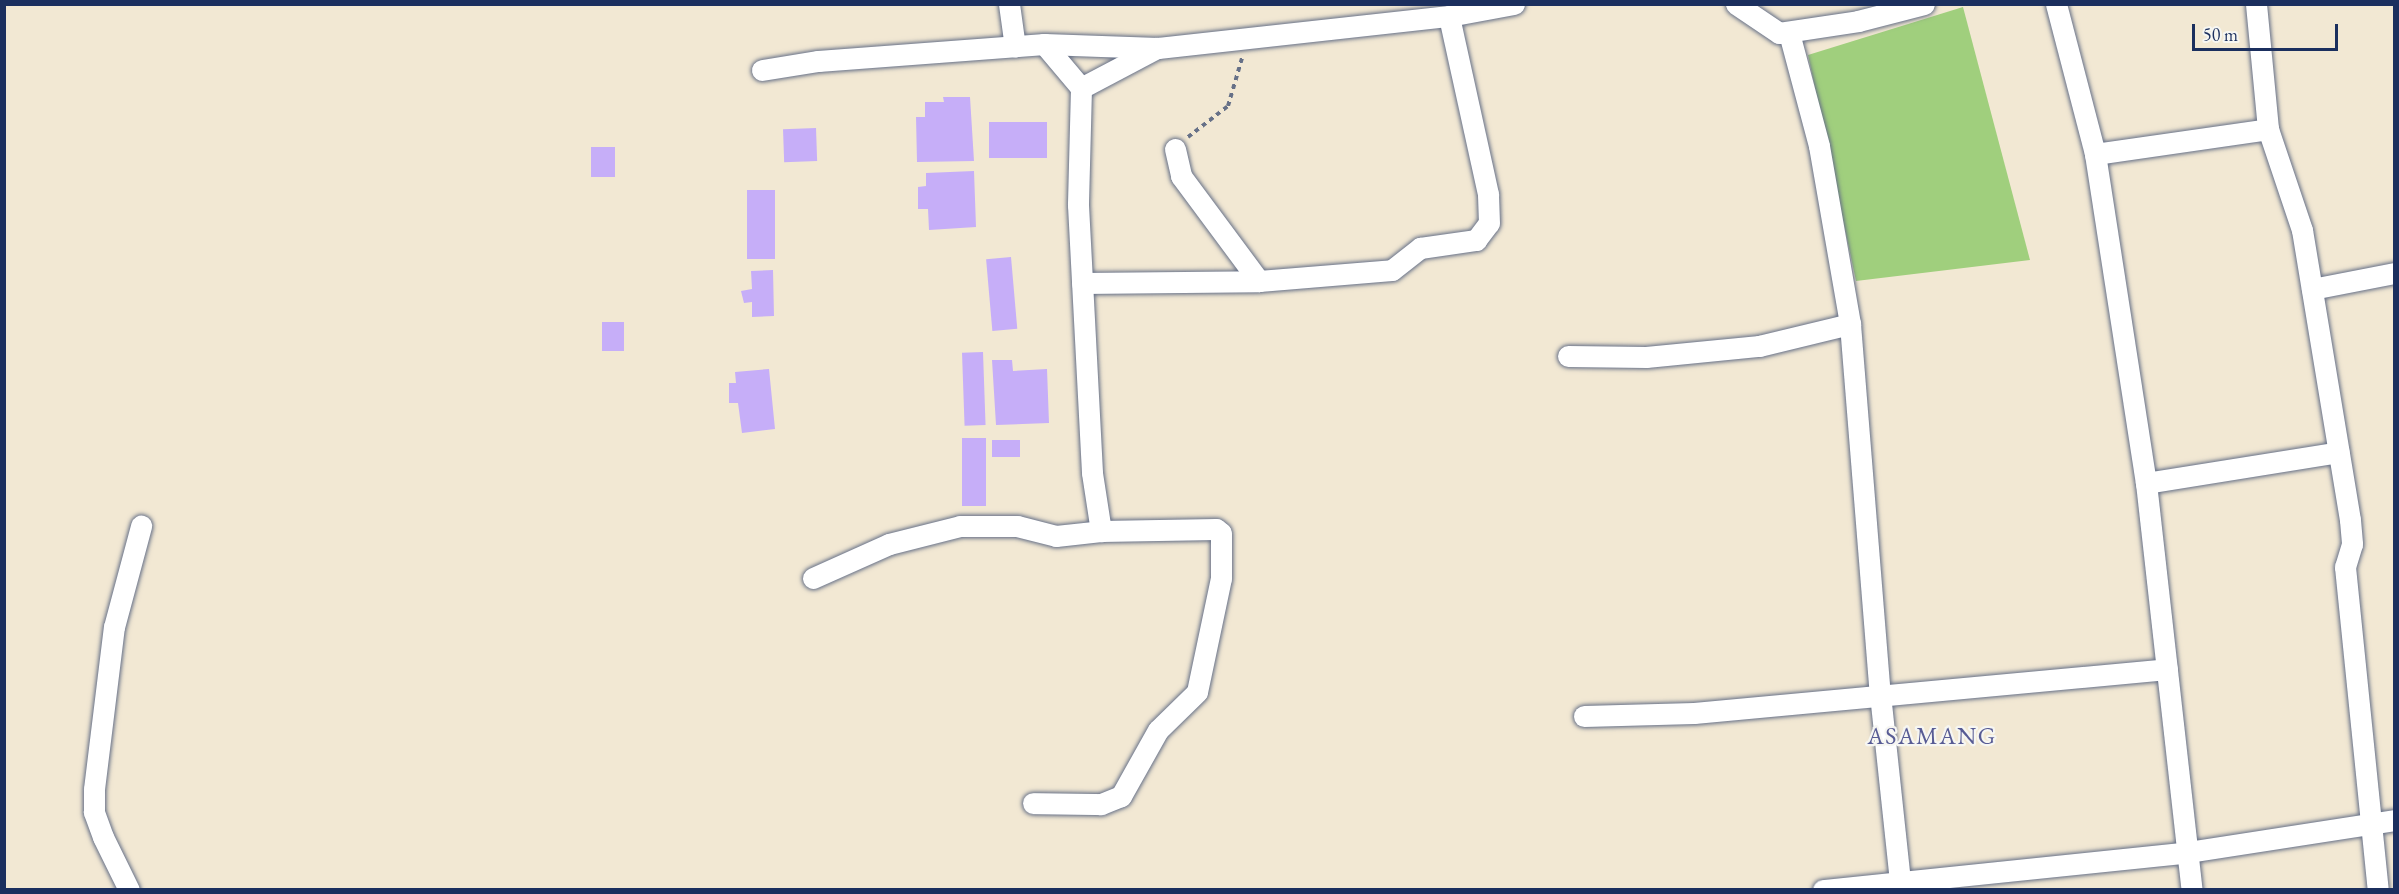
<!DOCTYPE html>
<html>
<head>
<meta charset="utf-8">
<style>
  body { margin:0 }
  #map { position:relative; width:2399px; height:894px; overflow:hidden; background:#f2e8d3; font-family:"EB Garamond",serif }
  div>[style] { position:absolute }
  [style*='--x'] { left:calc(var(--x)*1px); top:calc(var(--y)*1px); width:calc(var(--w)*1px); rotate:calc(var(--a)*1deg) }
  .green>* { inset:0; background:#a0cf7d }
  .building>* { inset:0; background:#c6aef8; transform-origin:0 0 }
  .path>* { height:4px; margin-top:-2px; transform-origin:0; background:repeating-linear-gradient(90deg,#667087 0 4.5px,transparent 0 9px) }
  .roads { filter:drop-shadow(0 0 2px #667087) drop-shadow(0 0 2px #667087) }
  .minor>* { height:21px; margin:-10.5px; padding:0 10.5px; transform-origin:10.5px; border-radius:10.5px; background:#fff }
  span { translate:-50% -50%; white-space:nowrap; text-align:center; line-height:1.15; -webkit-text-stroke:4.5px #f6f6f2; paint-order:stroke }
  .quarter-label { font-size:24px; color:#575b94; letter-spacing:1.5px }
  .frame { position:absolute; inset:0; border:6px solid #1b2f5e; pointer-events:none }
  .scale { position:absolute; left:2192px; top:24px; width:146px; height:27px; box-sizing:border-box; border:3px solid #1b2f5e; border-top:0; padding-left:8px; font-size:18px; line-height:21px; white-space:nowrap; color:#1b2f5e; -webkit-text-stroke:4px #f6f6f2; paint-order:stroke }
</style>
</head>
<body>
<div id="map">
  <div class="green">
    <div style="clip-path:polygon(1963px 7px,2030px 260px,1856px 281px,1808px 55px)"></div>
  </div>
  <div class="building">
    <div style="clip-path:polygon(943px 97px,970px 97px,974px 161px,917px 162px,916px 117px,925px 117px,925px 102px,944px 102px)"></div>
    <div style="left:989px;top:122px;width:58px;height:36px"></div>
    <div style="left:816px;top:128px;width:33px;height:33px;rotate:88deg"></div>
    <div style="left:591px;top:147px;width:24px;height:30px"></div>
    <div style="clip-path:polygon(974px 171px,976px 227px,929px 230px,928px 209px,918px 209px,918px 187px,926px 186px,926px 173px)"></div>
    <div style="left:747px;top:190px;width:28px;height:69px"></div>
    <div style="left:1011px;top:257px;width:72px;height:25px;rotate:85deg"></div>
    <div style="clip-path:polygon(773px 270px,774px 316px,752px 317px,752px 302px,744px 303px,741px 291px,752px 289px,751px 271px)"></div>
    <div style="left:624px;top:322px;width:29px;height:22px;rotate:90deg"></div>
    <div style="left:983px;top:352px;width:73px;height:21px;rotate:88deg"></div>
    <div style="clip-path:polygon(992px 360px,1012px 360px,1013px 371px,1047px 369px,1049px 423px,996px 425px)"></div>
    <div style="clip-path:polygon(769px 369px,775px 429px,742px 433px,738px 403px,729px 403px,729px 383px,736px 383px,735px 372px)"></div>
    <div style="left:962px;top:438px;width:24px;height:68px"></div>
    <div style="left:992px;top:440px;width:28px;height:17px"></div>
  </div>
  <div class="path">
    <div style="--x:1188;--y:137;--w:51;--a:-37.8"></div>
    <div style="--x:1228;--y:106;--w:50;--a:-73.7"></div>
  </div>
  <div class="roads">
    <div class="minor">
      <div style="--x:1009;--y:4;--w:43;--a:82.1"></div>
      <div style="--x:1736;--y:4;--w:52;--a:34"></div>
      <div style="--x:1779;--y:33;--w:80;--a:-8.6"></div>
      <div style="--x:1858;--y:21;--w:68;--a:-14.4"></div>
      <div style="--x:2056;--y:4;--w:155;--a:75.4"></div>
      <div style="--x:2095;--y:154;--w:333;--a:81.2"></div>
      <div style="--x:2146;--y:483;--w:410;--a:83.6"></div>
      <div style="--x:2256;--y:4;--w:126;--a:84.5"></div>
      <div style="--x:2268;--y:129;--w:107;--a:71.4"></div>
      <div style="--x:2302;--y:230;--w:294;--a:80.6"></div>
      <div style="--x:2350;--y:520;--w:24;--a:85"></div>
      <div style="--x:2352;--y:544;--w:24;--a:107"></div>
      <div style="--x:2345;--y:567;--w:325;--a:84.2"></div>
      <div style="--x:1789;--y:33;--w:117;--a:75.1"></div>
      <div style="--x:1819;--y:146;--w:181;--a:80.1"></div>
      <div style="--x:1850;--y:324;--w:371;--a:85.4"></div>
      <div style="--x:1880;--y:694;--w:197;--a:83.9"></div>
      <div style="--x:1044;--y:44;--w:57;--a:49.9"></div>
      <div style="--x:1081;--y:88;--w:117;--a:91.5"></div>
      <div style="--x:1078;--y:205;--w:268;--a:87"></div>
      <div style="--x:1092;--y:473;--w:59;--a:81.2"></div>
      <div style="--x:762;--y:70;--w:57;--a:-9.1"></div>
      <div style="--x:818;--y:61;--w:227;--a:-4.3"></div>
      <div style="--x:1044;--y:44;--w:114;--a:2"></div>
      <div style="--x:1158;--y:48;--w:293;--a:-6.3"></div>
      <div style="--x:1449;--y:16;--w:66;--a:-10.5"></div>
      <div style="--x:1081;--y:88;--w:86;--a:-27.8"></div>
      <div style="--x:1175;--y:149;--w:28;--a:77"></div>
      <div style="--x:1181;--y:176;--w:131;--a:53.4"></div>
      <div style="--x:2095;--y:154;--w:175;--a:-8.2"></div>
      <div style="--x:1082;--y:283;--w:177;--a:-0.6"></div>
      <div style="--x:1259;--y:281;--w:133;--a:-4.7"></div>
      <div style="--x:1392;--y:270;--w:36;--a:-38"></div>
      <div style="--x:1420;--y:248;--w:57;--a:-8.1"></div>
      <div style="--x:1476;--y:240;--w:21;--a:-53"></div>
      <div style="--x:1489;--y:223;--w:29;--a:-92"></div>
      <div style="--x:1488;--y:194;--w:182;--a:-102.4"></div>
      <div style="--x:2312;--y:289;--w:84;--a:-11"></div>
      <div style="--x:1568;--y:356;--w:78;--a:0.7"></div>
      <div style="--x:1646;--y:357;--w:114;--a:-5.6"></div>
      <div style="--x:1759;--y:346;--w:94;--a:-13.6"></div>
      <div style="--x:2146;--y:483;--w:195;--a:-9.1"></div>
      <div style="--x:813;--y:578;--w:83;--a:-24.1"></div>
      <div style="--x:889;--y:544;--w:73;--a:-14.2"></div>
      <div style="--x:960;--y:526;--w:57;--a:0"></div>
      <div style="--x:1017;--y:526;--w:40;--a:14.4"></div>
      <div style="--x:1056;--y:536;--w:45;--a:-6.3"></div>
      <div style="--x:1101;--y:531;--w:115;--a:-1"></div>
      <div style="--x:1216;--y:529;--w:6;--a:39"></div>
      <div style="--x:1221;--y:533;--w:45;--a:90"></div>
      <div style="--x:1221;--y:578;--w:116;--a:101.9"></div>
      <div style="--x:1197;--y:692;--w:54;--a:135.7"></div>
      <div style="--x:1158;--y:730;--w:76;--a:119.3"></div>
      <div style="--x:1121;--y:796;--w:22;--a:158"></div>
      <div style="--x:1101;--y:804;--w:68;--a:-179.2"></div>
      <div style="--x:1584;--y:716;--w:110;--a:-1.6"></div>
      <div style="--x:1694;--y:713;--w:475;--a:-5.3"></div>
      <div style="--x:129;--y:890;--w:59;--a:-116.1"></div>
      <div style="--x:103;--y:837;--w:27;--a:-110"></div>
      <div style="--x:94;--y:812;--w:23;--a:-90"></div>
      <div style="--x:94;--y:789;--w:163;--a:-83"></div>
      <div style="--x:114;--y:627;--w:105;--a:-75"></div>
      <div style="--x:1823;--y:890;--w:367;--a:-5.9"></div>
      <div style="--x:2188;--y:852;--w:208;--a:-8.8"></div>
    </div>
  </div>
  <div class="quarter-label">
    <span style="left:1932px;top:736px">ASAMANG</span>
  </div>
  <div class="frame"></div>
  <div class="scale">50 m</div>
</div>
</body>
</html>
